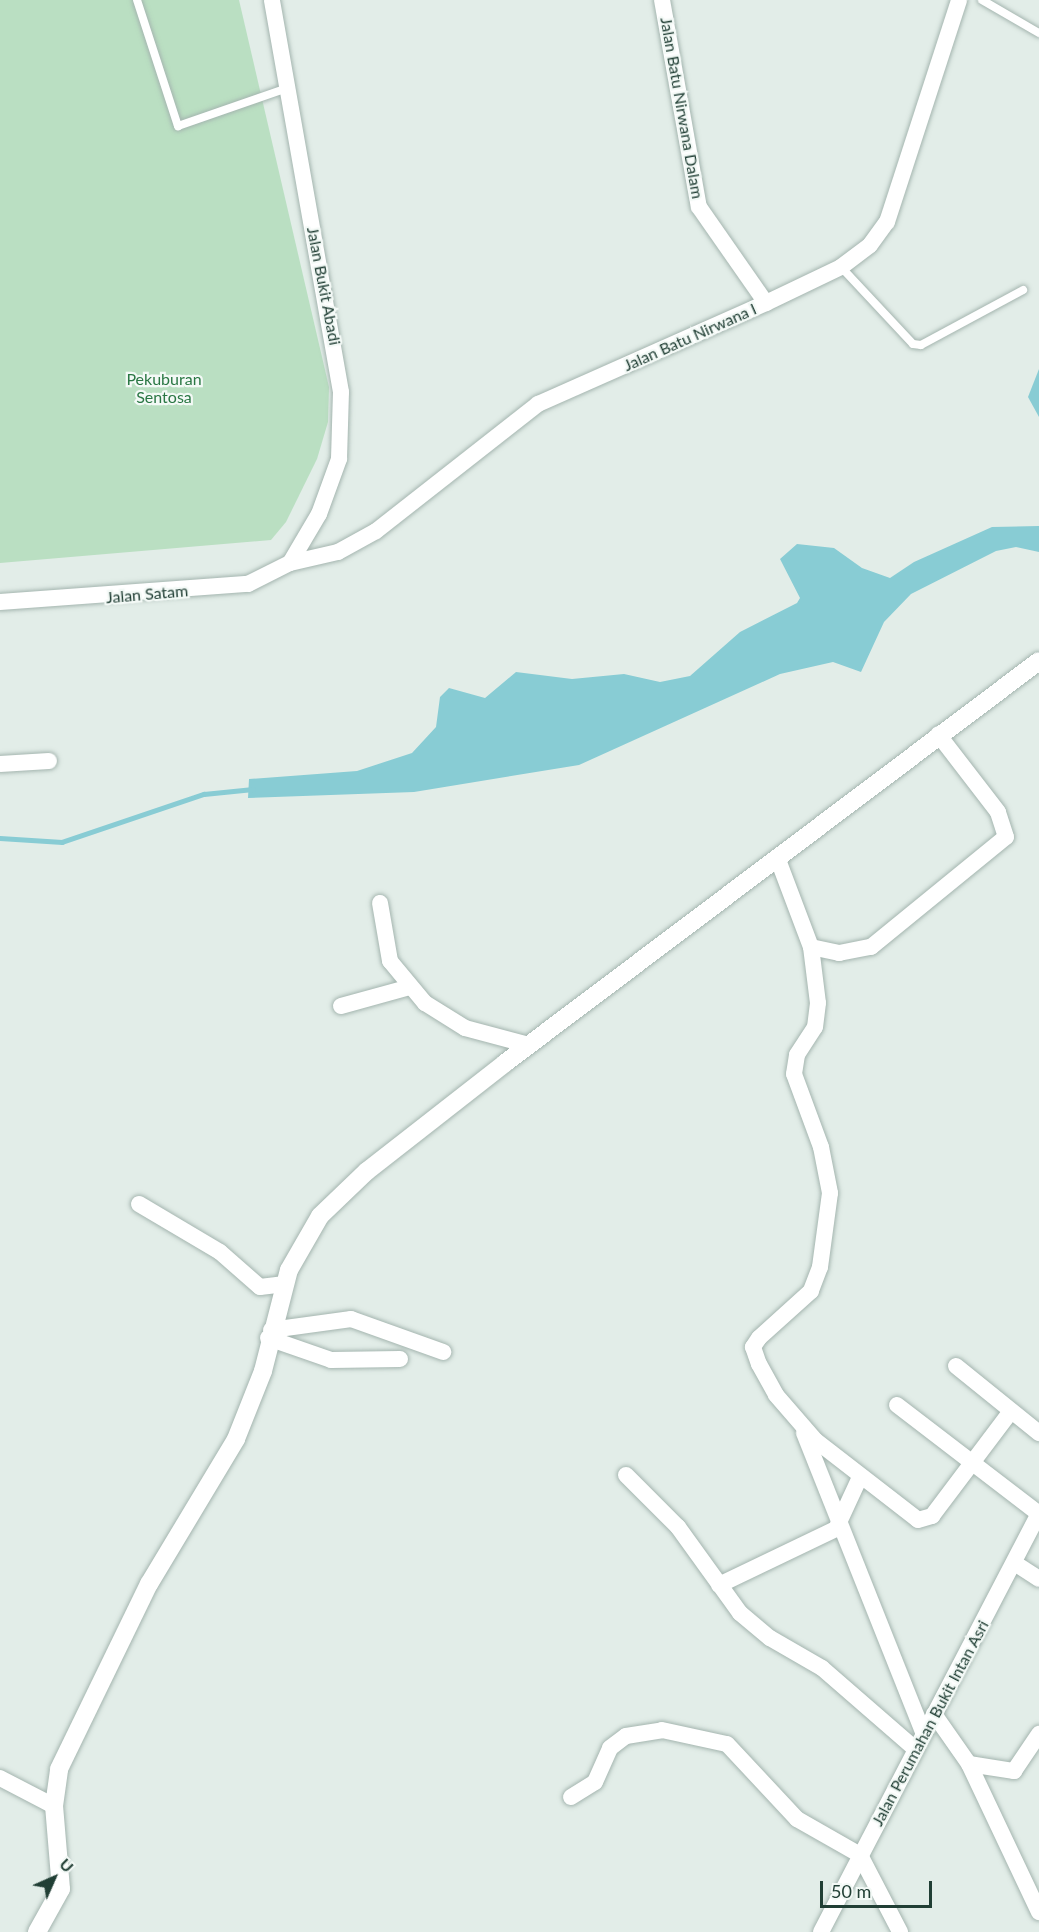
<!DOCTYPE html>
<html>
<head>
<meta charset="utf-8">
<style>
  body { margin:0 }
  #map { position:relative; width:1039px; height:1932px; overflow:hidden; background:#e2ede8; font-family:Lato,sans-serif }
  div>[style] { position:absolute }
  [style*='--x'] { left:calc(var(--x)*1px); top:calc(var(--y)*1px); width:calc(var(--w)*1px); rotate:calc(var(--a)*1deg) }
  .green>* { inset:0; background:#badfc2 }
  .water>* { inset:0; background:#88ccd4 }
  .stream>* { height:4.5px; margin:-2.25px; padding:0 2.25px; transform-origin:2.25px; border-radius:2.25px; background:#88ccd4 }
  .roads { filter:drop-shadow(0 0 2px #a4b5af) drop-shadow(0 0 2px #a4b5af) }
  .service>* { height:8px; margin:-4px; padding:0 4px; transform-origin:4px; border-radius:4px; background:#fff }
  .minor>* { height:16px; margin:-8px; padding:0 8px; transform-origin:8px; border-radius:8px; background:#fff }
  .tertiary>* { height:18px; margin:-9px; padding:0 9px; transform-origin:9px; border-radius:9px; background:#fff }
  span { translate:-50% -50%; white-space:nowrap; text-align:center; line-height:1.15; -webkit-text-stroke:4.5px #f3f9f6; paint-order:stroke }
  .street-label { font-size:16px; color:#213f35 }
  .park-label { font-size:16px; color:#2a7744 }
  .north { position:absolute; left:24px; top:1848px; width:60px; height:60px; -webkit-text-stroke:4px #f3f9f6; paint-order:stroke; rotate:45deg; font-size:16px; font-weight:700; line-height:24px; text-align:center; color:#213f35 }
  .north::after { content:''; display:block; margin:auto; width:21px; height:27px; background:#213f35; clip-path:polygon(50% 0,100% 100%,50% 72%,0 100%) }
  .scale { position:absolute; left:820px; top:1881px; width:112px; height:27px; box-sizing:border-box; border:3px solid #213f35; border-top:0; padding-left:8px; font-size:18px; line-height:21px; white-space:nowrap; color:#213f35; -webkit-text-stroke:4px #f3f9f6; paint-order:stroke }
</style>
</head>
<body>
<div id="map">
  <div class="green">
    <div style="clip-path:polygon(0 0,239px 0,329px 387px,328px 422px,317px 459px,286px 522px,271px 540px,0 563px)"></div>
  </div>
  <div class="water">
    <div style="clip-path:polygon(1039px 369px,1039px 417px,1028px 397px)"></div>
    <div style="clip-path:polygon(1039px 526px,1039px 552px,1016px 547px,996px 551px,911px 594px,884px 622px,861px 672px,833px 662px,780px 674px,579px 765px,414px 792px,248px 798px,249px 779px,357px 771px,412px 753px,436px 727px,440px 697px,449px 688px,485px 698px,516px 672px,572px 679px,624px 674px,660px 682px,690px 676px,740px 632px,797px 603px,800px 598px,780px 559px,797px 544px,834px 548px,862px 568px,890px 578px,914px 562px,992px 527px)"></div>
  </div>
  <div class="stream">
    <div style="--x:0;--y:838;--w:62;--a:3.7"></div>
    <div style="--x:62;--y:842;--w:150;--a:-18.7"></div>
    <div style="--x:204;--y:794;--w:49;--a:-5.8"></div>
  </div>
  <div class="roads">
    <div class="service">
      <div style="--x:137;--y:0;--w:133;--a:72"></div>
      <div style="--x:178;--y:126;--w:115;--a:-19.2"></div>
      <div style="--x:982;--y:0;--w:66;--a:30.1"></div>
      <div style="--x:841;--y:267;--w:105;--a:46.9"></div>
      <div style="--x:913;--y:344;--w:8;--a:7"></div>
      <div style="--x:921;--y:345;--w:116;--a:-28.3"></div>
    </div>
    <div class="minor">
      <div style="--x:662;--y:0;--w:210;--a:79.9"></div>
      <div style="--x:699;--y:207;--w:117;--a:55.1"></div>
      <div style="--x:290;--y:563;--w:49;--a:-12.9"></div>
      <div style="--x:338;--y:552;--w:43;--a:-28.9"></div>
      <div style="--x:376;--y:531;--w:206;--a:-38.1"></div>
      <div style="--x:538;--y:404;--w:249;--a:-23.9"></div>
      <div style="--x:766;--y:303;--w:83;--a:-25.6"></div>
      <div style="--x:841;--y:267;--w:36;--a:-37"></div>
      <div style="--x:870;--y:245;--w:29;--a:-54"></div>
      <div style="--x:887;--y:222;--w:233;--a:-72"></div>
      <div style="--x:0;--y:602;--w:249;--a:-4.2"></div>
      <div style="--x:248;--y:584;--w:47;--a:-26.6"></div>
      <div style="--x:290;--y:563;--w:57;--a:-59.4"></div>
      <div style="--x:319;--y:514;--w:59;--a:-70"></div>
      <div style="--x:339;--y:459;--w:67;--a:-88.3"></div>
      <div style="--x:341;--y:392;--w:398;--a:-100"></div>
      <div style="--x:0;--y:764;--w:49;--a:-3.5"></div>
      <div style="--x:777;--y:857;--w:96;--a:69.3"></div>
      <div style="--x:811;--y:947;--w:56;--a:82.9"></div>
      <div style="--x:818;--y:1003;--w:24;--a:97"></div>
      <div style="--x:815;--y:1027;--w:33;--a:123"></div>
      <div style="--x:797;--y:1055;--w:19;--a:99"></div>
      <div style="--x:794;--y:1074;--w:78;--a:69.7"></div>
      <div style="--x:821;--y:1147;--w:47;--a:78.9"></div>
      <div style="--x:830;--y:1193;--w:75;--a:97.7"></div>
      <div style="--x:820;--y:1267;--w:26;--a:111"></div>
      <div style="--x:811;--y:1291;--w:70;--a:137.9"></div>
      <div style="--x:759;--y:1338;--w:11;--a:124"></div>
      <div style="--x:753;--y:1347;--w:18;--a:71"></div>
      <div style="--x:759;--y:1364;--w:35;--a:61"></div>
      <div style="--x:776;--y:1395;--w:60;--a:49.1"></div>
      <div style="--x:815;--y:1440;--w:130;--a:37.8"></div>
      <div style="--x:918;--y:1520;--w:15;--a:-16"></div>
      <div style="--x:932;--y:1516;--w:131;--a:-53"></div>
      <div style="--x:380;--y:903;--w:59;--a:80.2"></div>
      <div style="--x:390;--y:961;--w:55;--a:50.2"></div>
      <div style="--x:425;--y:1003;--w:47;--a:32"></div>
      <div style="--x:465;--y:1028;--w:66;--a:14.9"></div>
      <div style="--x:811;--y:947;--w:29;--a:12"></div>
      <div style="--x:839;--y:953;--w:33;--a:-11"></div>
      <div style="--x:871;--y:947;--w:174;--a:-39.2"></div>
      <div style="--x:1006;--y:837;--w:26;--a:-108"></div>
      <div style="--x:998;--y:812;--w:98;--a:-127.6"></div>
      <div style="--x:341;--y:1006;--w:72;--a:-15.4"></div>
      <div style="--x:139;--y:1204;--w:94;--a:30.7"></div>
      <div style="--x:220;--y:1252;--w:53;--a:41.2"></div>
      <div style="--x:260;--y:1287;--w:25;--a:-7"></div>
      <div style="--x:271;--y:1330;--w:81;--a:-7.8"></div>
      <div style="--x:351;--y:1319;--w:98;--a:19.7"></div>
      <div style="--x:268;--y:1338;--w:67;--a:19.2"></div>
      <div style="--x:331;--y:1360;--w:69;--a:-0.8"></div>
      <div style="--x:956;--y:1366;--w:107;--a:38.9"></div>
      <div style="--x:897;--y:1405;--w:179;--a:37.5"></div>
      <div style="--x:804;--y:1433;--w:322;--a:68.3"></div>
      <div style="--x:626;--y:1475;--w:74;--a:45"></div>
      <div style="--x:678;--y:1527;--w:106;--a:54.2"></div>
      <div style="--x:740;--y:1613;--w:39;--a:40"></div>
      <div style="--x:770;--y:1638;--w:60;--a:30"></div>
      <div style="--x:822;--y:1668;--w:122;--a:41"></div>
      <div style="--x:1016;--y:1564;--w:27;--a:33"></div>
      <div style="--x:719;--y:1585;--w:130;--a:-25.6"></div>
      <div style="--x:836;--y:1529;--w:57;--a:-65.2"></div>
      <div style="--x:934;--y:1714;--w:61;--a:55"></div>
      <div style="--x:969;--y:1764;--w:164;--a:64.7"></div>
      <div style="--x:969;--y:1764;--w:46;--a:8.8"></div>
      <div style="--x:1014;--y:1771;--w:45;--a:-56"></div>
      <div style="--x:0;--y:1778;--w:61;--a:27.4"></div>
      <div style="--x:571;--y:1797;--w:28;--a:-32"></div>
      <div style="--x:595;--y:1782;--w:37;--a:-66"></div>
      <div style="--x:610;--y:1748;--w:20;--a:-37"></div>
      <div style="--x:626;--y:1736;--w:36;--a:-9"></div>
      <div style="--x:662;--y:1730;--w:66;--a:12.2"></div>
      <div style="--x:727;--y:1744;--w:103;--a:47"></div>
      <div style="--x:797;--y:1819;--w:73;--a:29.7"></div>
      <div style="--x:860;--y:1855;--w:87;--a:62.5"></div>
      <div style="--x:821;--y:1932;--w:472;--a:-62.5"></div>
    </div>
    <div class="tertiary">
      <div style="--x:37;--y:1932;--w:49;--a:-60.8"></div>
      <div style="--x:61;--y:1889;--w:83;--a:-94.8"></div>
      <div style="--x:54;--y:1806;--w:37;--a:-82"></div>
      <div style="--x:59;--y:1769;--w:206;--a:-64.1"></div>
      <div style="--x:149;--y:1584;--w:169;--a:-59"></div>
      <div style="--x:236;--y:1439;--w:73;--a:-68.3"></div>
      <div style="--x:263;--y:1371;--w:104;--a:-75.6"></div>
      <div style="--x:289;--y:1270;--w:62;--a:-60.1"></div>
      <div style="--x:320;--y:1216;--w:65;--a:-43.8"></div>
      <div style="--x:367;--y:1171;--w:175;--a:-38"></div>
      <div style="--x:505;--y:1063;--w:668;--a:-36.97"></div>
    </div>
  </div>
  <div class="street-label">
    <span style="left:682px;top:108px;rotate:80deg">Jalan Batu Nirwana Dalam</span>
    <span style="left:324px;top:286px;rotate:79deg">Jalan Bukit Abadi</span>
    <span style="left:690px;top:337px;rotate:-24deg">Jalan Batu Nirwana I</span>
    <span style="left:147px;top:594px;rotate:-5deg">Jalan Satam</span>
    <span style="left:930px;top:1723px;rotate:-62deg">Jalan Perumahan Bukit Intan Asri</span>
  </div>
  <div class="park-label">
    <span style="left:164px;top:388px">Pekuburan<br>Sentosa</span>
  </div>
  <div class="north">U</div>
  <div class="scale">50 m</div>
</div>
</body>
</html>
